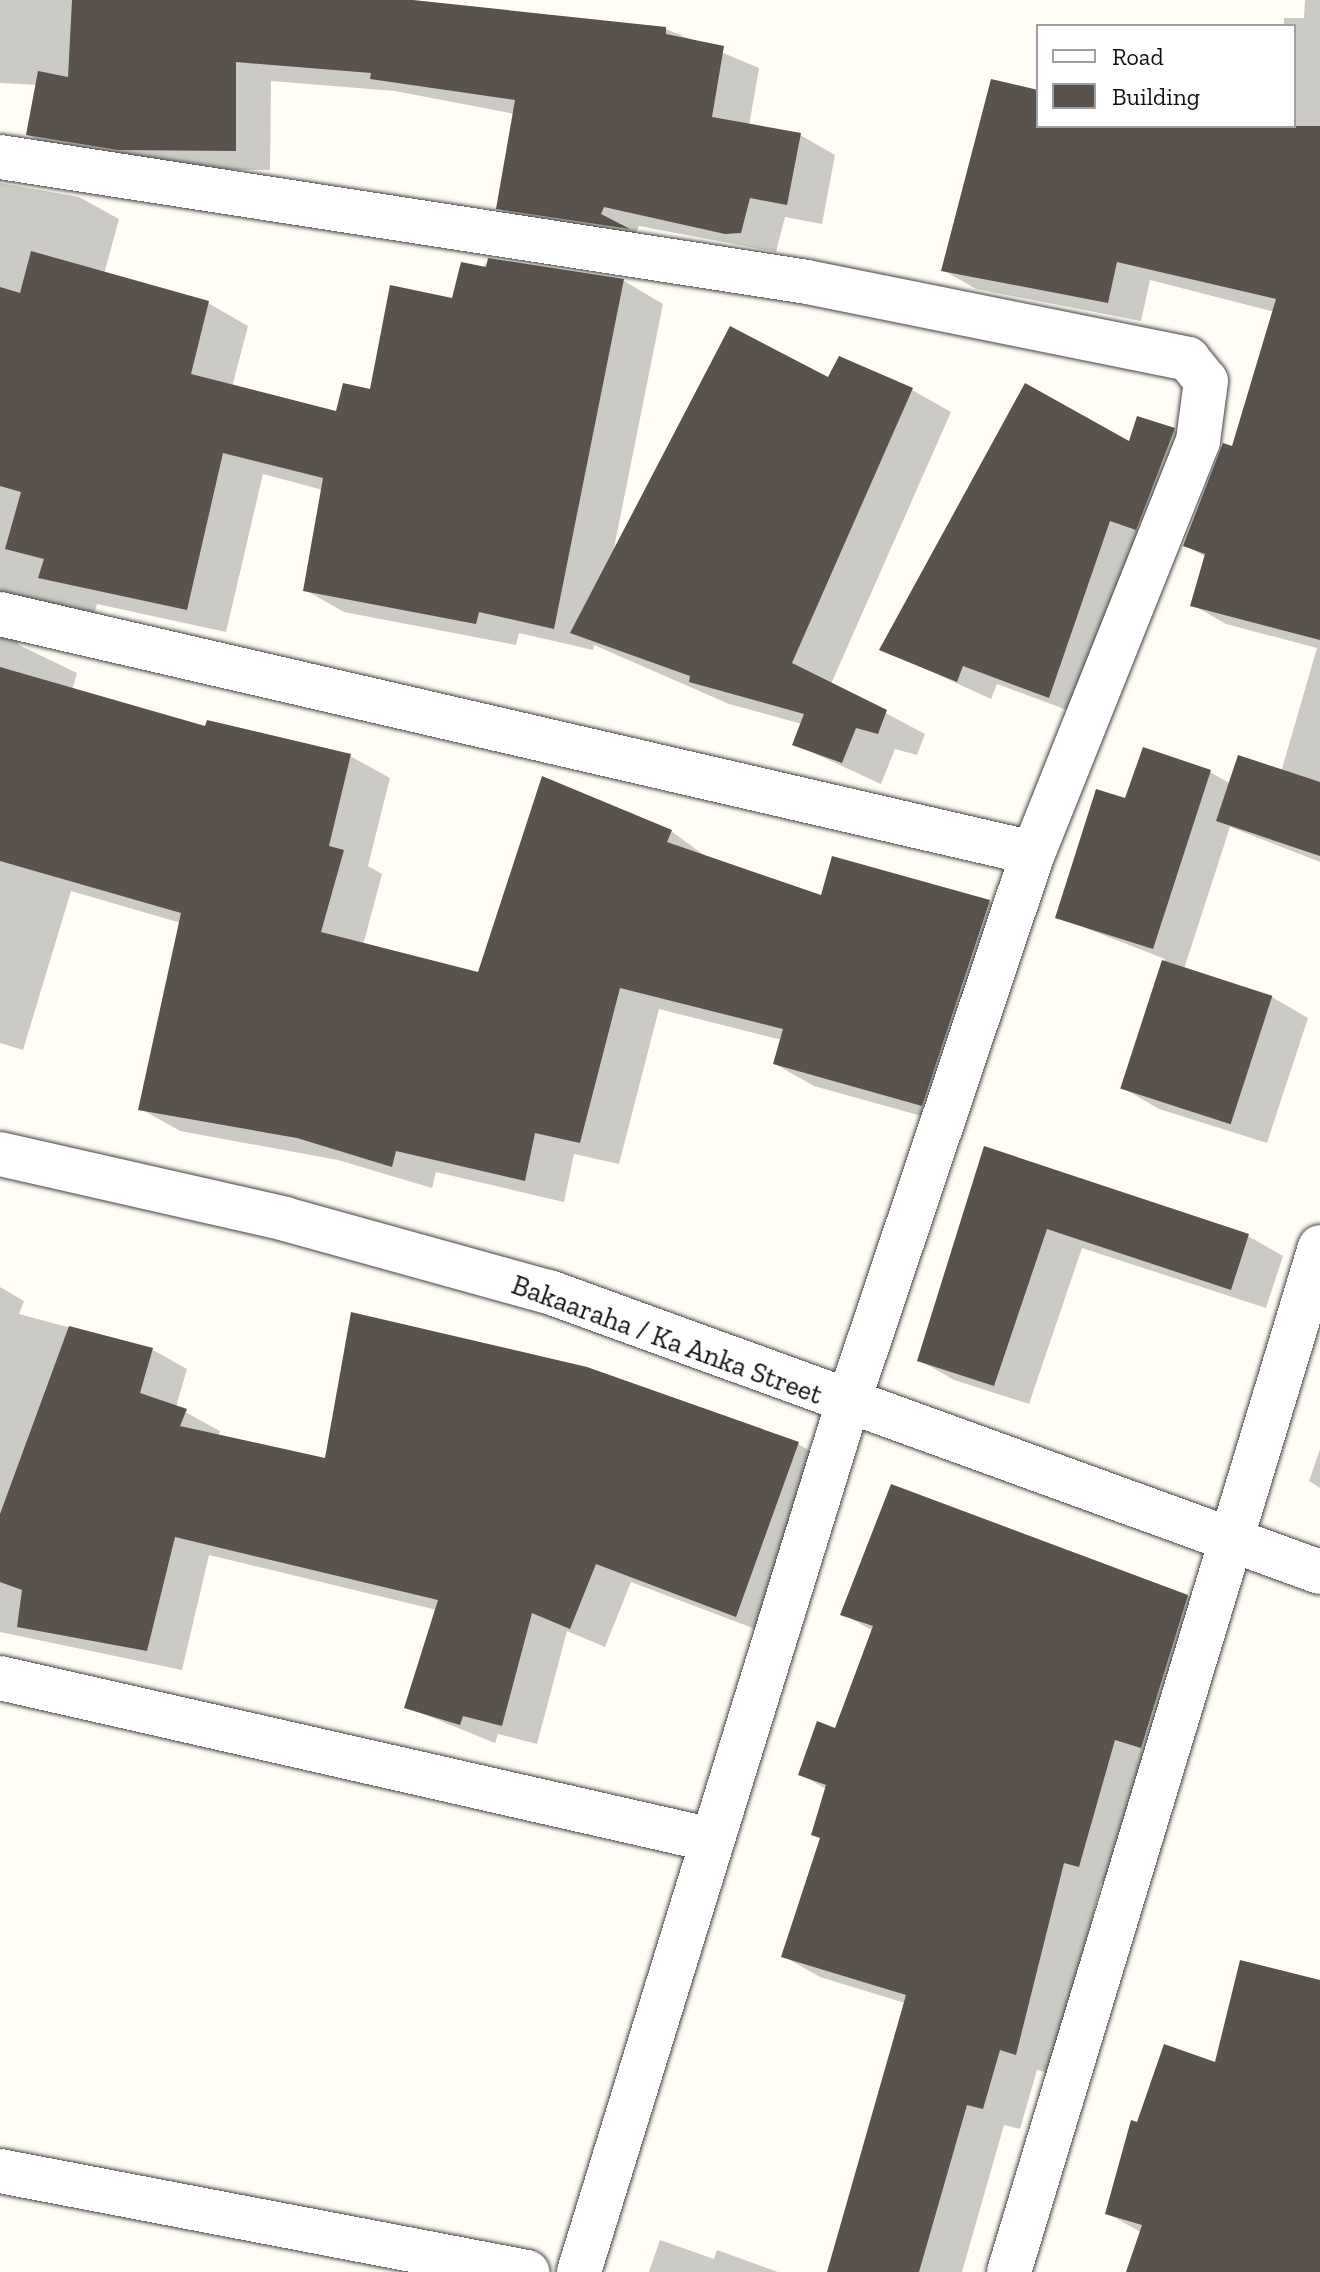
<!DOCTYPE html>
<html>
<head>
<meta charset="utf-8">
<style>
  body { margin:0 }
  #map { position:relative; width:1320px; height:2272px; overflow:hidden; background:#fffdf5; font-family:"Zilla Slab",serif }
  div>[style] { position:absolute }
  [style*='--x'] { left:calc(var(--x)*1px); top:calc(var(--y)*1px); width:calc(var(--w)*1px); rotate:calc(var(--a)*1deg) }
  .shadow>* { inset:0; background:#0003 }
  .building>* { inset:0; background:#5a524d; transform-origin:0 0 }
  .roads { filter:drop-shadow(0 0 2px #444) drop-shadow(0 0 2px #444) }
  .minor>* { height:44px; margin:-22px; padding:0 22px; transform-origin:22px; border-radius:22px; background:#fff }
  .tertiary>* { height:44px; margin:-22px; padding:0 22px; transform-origin:22px; border-radius:22px; background:#fff }
  span { translate:-50% -50%; white-space:nowrap; text-align:center; line-height:1.15; -webkit-text-stroke:8px #fff; paint-order:stroke }
  .street-label { font-size:28px; color:#111 }
  .legend { position:absolute; left:1036px; top:24px; width:260px; height:104px; box-sizing:border-box; background:#fff; border:2px solid #a0a0a0; margin:0; padding:10px 14px; list-style:none; font-size:24px; color:#111 }
  .legend li { display:flex; align-items:center; gap:16px; height:40px }
  .legend b { width:40px; border:2px solid #a0a0a0 }
</style>
</head>
<body>
<div id="map">
  <div class="shadow">
    <div style="clip-path:polygon(0 0,403px 0,666px 29px,759px 68px,749px 126px,800px 135px,835px 155px,822px 224px,785px 217px,776px 252px,639px 226px,635px 235px,533px 228px,498px 208px,515px 114px,395px 91px,271px 81px,270px 170px,154px 169px,64px 155px,29px 135px,38px 85px,0 83px)"></div>
    <div style="clip-path:polygon(1305px 0,1320px 0,1320px 862px,1230px 827px,1184px 969px,1272px 997px,1308px 1018px,1267px 1143px,1159px 1109px,1123px 1088px,1165px 959px,1057px 917px,1126px 801px,1210px 772px,1231px 784px,1281px 772px,1317px 648px,1226px 624px,1193px 605px,1206px 557px,1185px 545px,1234px 448px,1275px 312px,1150px 280px,1141px 321px,976px 289px,943px 270px,1038px 91px,1038px 126px,1294px 126px,1294px 26px,1284px 26px,1284px 18px,1304px 18px)"></div>
    <div style="clip-path:polygon(0 183px,79px 197px,119px 219px,104px 274px,208px 303px,248px 326px,232px 387px,338px 413px,371px 392px,489px 260px,624px 281px,663px 304px,613px 553px,829px 379px,912px 390px,951px 412px,831px 684px,925px 734px,917px 755px,895px 749px,881px 784px,794px 744px,802px 724px,729px 704px,594px 645px,593px 650px,519px 633px,516px 645px,344px 612px,305px 590px,323px 490px,263px 474px,226px 632px,97px 604px,92px 622px,14px 631px,19px 645px,77px 673px,72px 690px,206px 729px,350px 756px,390px 778px,368px 866px,382px 874px,363px 945px,480px 974px,671px 831px,708px 858px,822px 897px,989px 901px,1028px 924px,961px 1127px,814px 1086px,775px 1064px,782px 1040px,659px 1009px,619px 1164px,574px 1154px,564px 1202px,436px 1172px,432px 1188px,338px 1160px,180px 1131px,141px 1109px,181px 923px,71px 891px,23px 1050px,0 1043px)"></div>
    <div style="clip-path:polygon(1174px 430px,1207px 449px,1083px 716px,997px 684px,991px 699px,882px 649px,1130px 443px)"></div>
    <div style="clip-path:polygon(985px 1148px,1248px 1236px,1283px 1256px,1266px 1308px,1082px 1248px,1029px 1404px,954px 1380px,919px 1360px)"></div>
    <div style="clip-path:polygon(0 1287px,24px 1301px,19px 1314px,153px 1350px,187px 1369px,176px 1407px,220px 1431px,218px 1437px,327px 1460px,587px 1369px,798px 1444px,833px 1464px,771px 1635px,631px 1582px,605px 1647px,567px 1631px,537px 1744px,498px 1734px,495px 1743px,406px 1707px,437px 1610px,209px 1555px,182px 1670px,0 1632px)"></div>
    <div style="clip-path:polygon(1320px 1449px,1320px 1488px,1309px 1481px)"></div>
    <div style="clip-path:polygon(1188px 1596px,1225px 1618px,1116px 1887px,1101px 1883px,1053px 2074px,1037px 2070px,1020px 2129px,1004px 2125px,962px 2272px,829px 2272px,905px 2003px,820px 1977px,783px 1956px,822px 1839px,826px 1789px,800px 1774px,836px 1730px,873px 1631px,843px 1614px)"></div>
    <div style="clip-path:polygon(1320px 1981px,1320px 2272px,1135px 2272px,1142px 2233px,1107px 2213px,1138px 2125px)"></div>
    <div style="clip-path:polygon(660px 2240px,714px 2259px,717px 2250px,778px 2272px,649px 2272px)"></div>
  </div>
  <div class="building">
    <div style="clip-path:polygon(72px 0,413px 0,666px 27px,666px 34px,724px 46px,712px 117px,801px 133px,787px 205px,750px 198px,741px 233px,725px 234px,604px 207px,601px 214px,630px 229px,496px 209px,515px 100px,370px 79px,371px 73px,236px 62px,236px 151px,118px 150px,26px 135px,38px 71px,68px 77px)"></div>
    <div style="clip-path:polygon(991px 79px,1038px 90px,1038px 126px,1320px 126px,1320px 640px,1190px 606px,1205px 554px,1183px 546px,1223px 443px,1232px 446px,1276px 299px,1117px 262px,1108px 303px,941px 271px)"></div>
    <div style="clip-path:polygon(31px 251px,209px 301px,191px 374px,336px 411px,343px 383px,370px 389px,390px 285px,452px 298px,461px 262px,486px 267px,488px 258px,624px 279px,554px 629px,479px 612px,476px 624px,303px 591px,323px 478px,223px 453px,187px 610px,38px 578px,44px 559px,5px 549px,21px 492px,0 486px,0 287px,20px 293px)"></div>
    <div style="clip-path:polygon(730px 326px,828px 377px,839px 356px,913px 388px,792px 663px,887px 710px,878px 734px,856px 728px,842px 763px,792px 745px,804px 714px,689px 682px,690px 676px,570px 633px)"></div>
    <div style="clip-path:polygon(1025px 383px,1129px 441px,1137px 416px,1175px 428px,1136px 530px,1110px 521px,1049px 698px,963px 666px,957px 682px,879px 650px)"></div>
    <div style="clip-path:polygon(0 667px,205px 726px,207px 720px,351px 754px,329px 846px,344px 850px,321px 932px,478px 972px,542px 776px,672px 830px,667px 842px,821px 895px,832px 856px,990px 900px,922px 1106px,773px 1064px,783px 1029px,620px 988px,580px 1143px,535px 1133px,525px 1181px,396px 1151px,392px 1167px,297px 1138px,138px 1110px,181px 913px,0 861px)"></div>
    <div style="clip-path:polygon(1143px 747px,1211px 770px,1153px 949px,1055px 918px,1096px 789px,1125px 798px)"></div>
    <div style="clip-path:polygon(1238px 755px,1320px 782px,1320px 856px,1216px 821px)"></div>
    <div style="left:1162px;top:960px;width:116px;height:135px;rotate:18deg"></div>
    <div style="clip-path:polygon(984px 1146px,1249px 1234px,1231px 1290px,1047px 1229px,994px 1386px,917px 1361px)"></div>
    <div style="clip-path:polygon(351px 1312px,587px 1367px,799px 1442px,736px 1617px,596px 1564px,570px 1629px,532px 1613px,502px 1726px,463px 1716px,460px 1725px,404px 1708px,438px 1600px,175px 1537px,147px 1651px,17px 1627px,22px 1590px,0 1582px,0 1514px,69px 1326px,153px 1348px,140px 1393px,187px 1409px,180px 1426px,325px 1458px)"></div>
    <div style="clip-path:polygon(891px 1484px,1188px 1595px,1141px 1748px,1115px 1740px,1079px 1867px,1064px 1863px,1016px 2055px,1000px 2050px,983px 2109px,967px 2105px,919px 2272px,827px 2272px,906px 1995px,781px 1957px,820px 1838px,811px 1835px,826px 1785px,798px 1775px,817px 1721px,835px 1728px,873px 1626px,840px 1615px)"></div>
    <div style="clip-path:polygon(1240px 1960px,1320px 1980px,1320px 2272px,1126px 2272px,1142px 2225px,1105px 2214px,1131px 2120px,1137px 2122px,1164px 2044px,1215px 2062px)"></div>
  </div>
  <div class="roads">
    <div class="minor">
      <div style="--x:0;--y:157;--w:817;--a:8.8"></div>
      <div style="--x:807;--y:282;--w:389;--a:11.4"></div>
      <div style="--x:1188;--y:359;--w:28;--a:51"></div>
      <div style="--x:1206;--y:381;--w:61;--a:97.6"></div>
      <div style="--x:1198;--y:441;--w:444;--a:111.8"></div>
      <div style="--x:1033;--y:853;--w:583;--a:108.59"></div>
      <div style="--x:847;--y:1406;--w:907;--a:107.2"></div>
      <div style="--x:0;--y:614;--w:1060;--a:13.03"></div>
      <div style="--x:0;--y:1678;--w:730;--a:12.82"></div>
      <div style="--x:0;--y:2171;--w:537;--a:10.85"></div>
      <div style="--x:1009;--y:2272;--w:1071;--a:-73.12"></div>
    </div>
    <div class="tertiary">
      <div style="--x:0;--y:1154;--w:292;--a:12.8"></div>
      <div style="--x:285;--y:1219;--w:274;--a:15.5"></div>
      <div style="--x:549;--y:1292;--w:820;--a:19.96"></div>
    </div>
  </div>
  <div class="street-label">
    <span style="left:667px;top:1340px;rotate:20deg">Bakaaraha / Ka Anka Street</span>
  </div>
  <ul class="legend">
  <li><b style="height:10px;background:#fff"></b>Road</li>
  <li><b style="height:22px;background:#5a524d"></b>Building</li>
  </ul>
</div>
</body>
</html>
